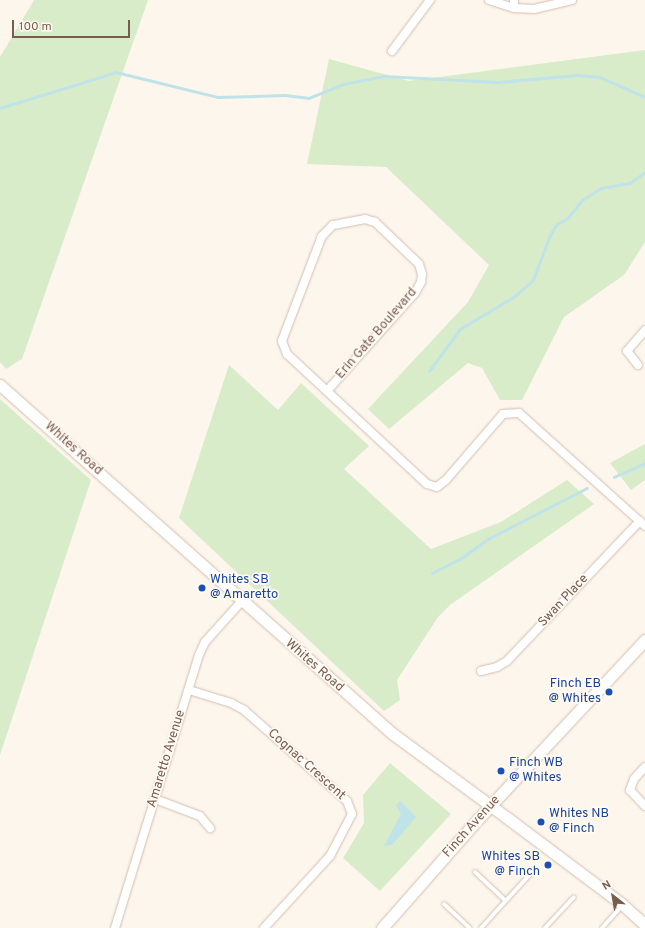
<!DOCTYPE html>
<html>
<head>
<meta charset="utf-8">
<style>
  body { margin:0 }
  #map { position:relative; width:645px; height:928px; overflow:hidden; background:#fdf6ec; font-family:Overpass,sans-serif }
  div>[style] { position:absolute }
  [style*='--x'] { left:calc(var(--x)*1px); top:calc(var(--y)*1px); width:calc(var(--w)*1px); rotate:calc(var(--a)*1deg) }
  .green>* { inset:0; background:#d8ecc9 }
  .water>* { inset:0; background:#bfe3e8 }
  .stream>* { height:2.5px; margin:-1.25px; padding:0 1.25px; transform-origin:1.25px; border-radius:1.25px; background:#bfe3e8 }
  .roads { filter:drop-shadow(0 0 1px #d1beb0) drop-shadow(0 0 1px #d1beb0) }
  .service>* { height:4px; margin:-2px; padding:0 2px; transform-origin:2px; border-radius:2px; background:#fff }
  .minor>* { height:8px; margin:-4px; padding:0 4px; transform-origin:4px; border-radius:4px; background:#fff }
  .secondary>* { height:11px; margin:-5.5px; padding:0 5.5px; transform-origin:5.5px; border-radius:5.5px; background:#fff }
  .dots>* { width:11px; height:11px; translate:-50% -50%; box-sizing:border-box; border:2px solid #fffaf3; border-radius:50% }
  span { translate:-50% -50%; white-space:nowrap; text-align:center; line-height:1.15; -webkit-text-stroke:3.5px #fffaf3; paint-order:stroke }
  .street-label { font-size:13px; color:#7a5c4d }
  .transit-label { font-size:13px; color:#164399 }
  .left { translate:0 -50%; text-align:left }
  .right { translate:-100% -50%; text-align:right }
  .north { position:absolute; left:593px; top:876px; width:40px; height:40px; -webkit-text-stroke:3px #fffaf3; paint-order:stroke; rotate:329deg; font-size:11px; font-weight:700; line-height:16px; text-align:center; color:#7a5c4d }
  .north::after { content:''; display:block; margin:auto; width:14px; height:18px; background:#7a5c4d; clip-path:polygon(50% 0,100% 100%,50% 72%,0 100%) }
  .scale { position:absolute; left:12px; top:20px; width:118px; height:18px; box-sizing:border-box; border:2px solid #7a5c4d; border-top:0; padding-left:5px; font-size:12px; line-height:14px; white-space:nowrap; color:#7a5c4d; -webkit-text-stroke:3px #fffaf3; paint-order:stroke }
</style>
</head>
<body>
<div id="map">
  <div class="green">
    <div style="clip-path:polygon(34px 0,148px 0,22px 359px,6px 369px,0 362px,0 57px)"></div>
    <div style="clip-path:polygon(645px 50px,645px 242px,624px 275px,564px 317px,522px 400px,500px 400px,482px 368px,468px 363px,389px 429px,368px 409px,468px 302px,489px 265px,386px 167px,307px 164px,329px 59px,409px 81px)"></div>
    <div style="clip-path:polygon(229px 365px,278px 410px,301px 383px,369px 446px,344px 469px,431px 549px,501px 522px,567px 480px,594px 504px,450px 605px,438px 617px,397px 680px,400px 700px,384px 711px,179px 518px)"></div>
    <div style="clip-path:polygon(0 399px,91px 480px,0 755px)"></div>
    <div style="clip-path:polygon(645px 444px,645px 480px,631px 490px,610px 463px)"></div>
    <div style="clip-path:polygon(390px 763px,451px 814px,380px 891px,343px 858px,364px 823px,363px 795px)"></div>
  </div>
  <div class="water">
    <div style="clip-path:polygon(400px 801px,416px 817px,392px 845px,384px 846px,401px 814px,396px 805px)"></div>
  </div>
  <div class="stream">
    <div style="--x:0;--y:108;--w:121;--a:-17.2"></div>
    <div style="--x:116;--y:72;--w:105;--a:13.8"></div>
    <div style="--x:218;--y:97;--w:67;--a:-1.7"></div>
    <div style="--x:285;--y:95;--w:24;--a:7"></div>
    <div style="--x:309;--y:98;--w:37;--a:-22"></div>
    <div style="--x:343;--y:84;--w:42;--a:-11"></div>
    <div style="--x:384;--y:76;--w:114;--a:3"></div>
    <div style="--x:498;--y:82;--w:79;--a:-5.1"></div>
    <div style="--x:577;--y:75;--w:23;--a:5"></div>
    <div style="--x:600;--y:77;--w:49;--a:24"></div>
    <div style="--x:429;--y:371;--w:52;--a:-53.6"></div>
    <div style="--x:460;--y:329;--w:64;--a:-31"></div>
    <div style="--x:515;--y:296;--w:24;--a:-42"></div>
    <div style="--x:533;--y:280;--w:48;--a:-69.3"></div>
    <div style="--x:550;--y:235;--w:13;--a:-58"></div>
    <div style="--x:557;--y:224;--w:13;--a:-29"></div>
    <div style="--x:568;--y:218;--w:23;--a:-52"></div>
    <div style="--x:582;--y:200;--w:22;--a:-32"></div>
    <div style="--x:601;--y:188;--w:29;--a:-10"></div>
    <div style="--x:630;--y:183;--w:19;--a:-36"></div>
    <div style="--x:614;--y:477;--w:34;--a:-24"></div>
    <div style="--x:432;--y:573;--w:35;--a:-27"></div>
    <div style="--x:463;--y:557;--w:31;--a:-36"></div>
    <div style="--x:488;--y:539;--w:111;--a:-27.3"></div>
  </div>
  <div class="roads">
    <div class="service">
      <div style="--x:475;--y:872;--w:42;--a:43.1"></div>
      <div style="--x:444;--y:904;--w:35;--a:43"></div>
      <div style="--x:481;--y:928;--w:79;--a:-47.6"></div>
      <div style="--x:545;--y:928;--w:42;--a:-46.9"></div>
      <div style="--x:602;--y:928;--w:30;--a:-48"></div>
    </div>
    <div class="minor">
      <div style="--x:489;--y:0;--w:26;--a:18"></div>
      <div style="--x:514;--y:8;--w:20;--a:3"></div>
      <div style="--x:534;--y:9;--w:39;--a:-13"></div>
      <div style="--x:514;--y:8;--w:8;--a:-90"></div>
      <div style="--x:392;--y:51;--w:64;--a:-53.3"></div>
      <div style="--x:638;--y:365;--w:18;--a:-128"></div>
      <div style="--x:627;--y:351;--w:28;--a:-49"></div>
      <div style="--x:327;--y:391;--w:132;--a:-48.1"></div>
      <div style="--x:415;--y:293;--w:13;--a:-61"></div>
      <div style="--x:421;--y:282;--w:8;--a:-83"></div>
      <div style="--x:422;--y:274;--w:10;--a:-107"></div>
      <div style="--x:419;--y:264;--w:61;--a:-136.3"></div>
      <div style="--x:375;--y:222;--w:10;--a:-163"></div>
      <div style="--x:365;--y:219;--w:33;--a:169"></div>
      <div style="--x:333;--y:225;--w:16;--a:135"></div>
      <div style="--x:322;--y:236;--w:112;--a:110.9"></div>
      <div style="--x:282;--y:341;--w:14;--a:69"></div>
      <div style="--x:287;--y:354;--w:191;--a:42.9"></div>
      <div style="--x:427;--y:484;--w:10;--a:17"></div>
      <div style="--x:437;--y:487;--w:11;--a:-38"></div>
      <div style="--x:446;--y:480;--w:87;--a:-49.2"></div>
      <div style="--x:503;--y:414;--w:16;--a:-4"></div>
      <div style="--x:519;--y:413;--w:169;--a:41.9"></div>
      <div style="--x:481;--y:671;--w:16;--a:-14"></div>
      <div style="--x:497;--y:667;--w:12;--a:-31"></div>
      <div style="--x:507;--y:661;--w:193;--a:-46.5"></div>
      <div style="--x:189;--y:690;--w:44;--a:17.2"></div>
      <div style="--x:231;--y:703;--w:15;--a:28"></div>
      <div style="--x:244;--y:710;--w:137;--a:41.5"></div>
      <div style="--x:347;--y:801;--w:14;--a:69"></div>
      <div style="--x:352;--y:814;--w:47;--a:117.6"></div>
      <div style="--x:330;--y:856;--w:98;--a:132.5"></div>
      <div style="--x:645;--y:767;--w:16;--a:133"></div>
      <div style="--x:634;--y:779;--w:12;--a:110"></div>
      <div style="--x:630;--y:790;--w:22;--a:47"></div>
      <div style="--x:155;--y:799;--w:48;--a:20.7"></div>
      <div style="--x:200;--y:816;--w:16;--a:50"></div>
      <div style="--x:115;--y:928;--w:286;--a:-72.9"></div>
      <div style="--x:199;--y:655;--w:14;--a:-65"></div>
      <div style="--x:205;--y:642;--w:54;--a:-48"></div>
    </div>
    <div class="secondary">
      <div style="--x:0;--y:385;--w:526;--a:41.61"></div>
      <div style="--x:393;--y:734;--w:140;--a:36.3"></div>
      <div style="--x:506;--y:817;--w:146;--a:36.9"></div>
      <div style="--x:623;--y:905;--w:30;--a:42"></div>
      <div style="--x:382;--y:928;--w:145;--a:-48.6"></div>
      <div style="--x:478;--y:819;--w:245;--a:-47"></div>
    </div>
  </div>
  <div class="dots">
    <div style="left:202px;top:588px;background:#1a4fb4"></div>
    <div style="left:609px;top:692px;background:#1a4fb4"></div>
    <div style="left:501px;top:771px;background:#1a4fb4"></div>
    <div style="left:541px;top:822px;background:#1a4fb4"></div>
    <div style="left:548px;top:865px;background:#1a4fb4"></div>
  </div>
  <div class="street-label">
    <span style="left:377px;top:334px;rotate:-49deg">Erin Gate Boulevard</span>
    <span style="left:73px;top:449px;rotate:42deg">Whites Road</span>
    <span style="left:564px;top:601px;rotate:-47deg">Swan Place</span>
    <span style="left:314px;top:666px;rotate:41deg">Whites Road</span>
    <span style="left:167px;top:759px;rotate:-73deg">Amaretto Avenue</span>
    <span style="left:306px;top:765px;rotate:42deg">Cognac Crescent</span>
    <span style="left:472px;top:827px;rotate:-48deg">Finch Avenue</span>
  </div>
  <div class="transit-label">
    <span class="left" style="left:210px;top:588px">Whites SB<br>@ Amaretto</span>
    <span class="right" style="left:601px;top:692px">Finch EB<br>@ Whites</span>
    <span class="left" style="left:509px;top:771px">Finch WB<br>@ Whites</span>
    <span class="left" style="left:549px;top:822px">Whites NB<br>@ Finch</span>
    <span class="right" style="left:540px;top:865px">Whites SB<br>@ Finch</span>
  </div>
  <div class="north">N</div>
  <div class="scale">100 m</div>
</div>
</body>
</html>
